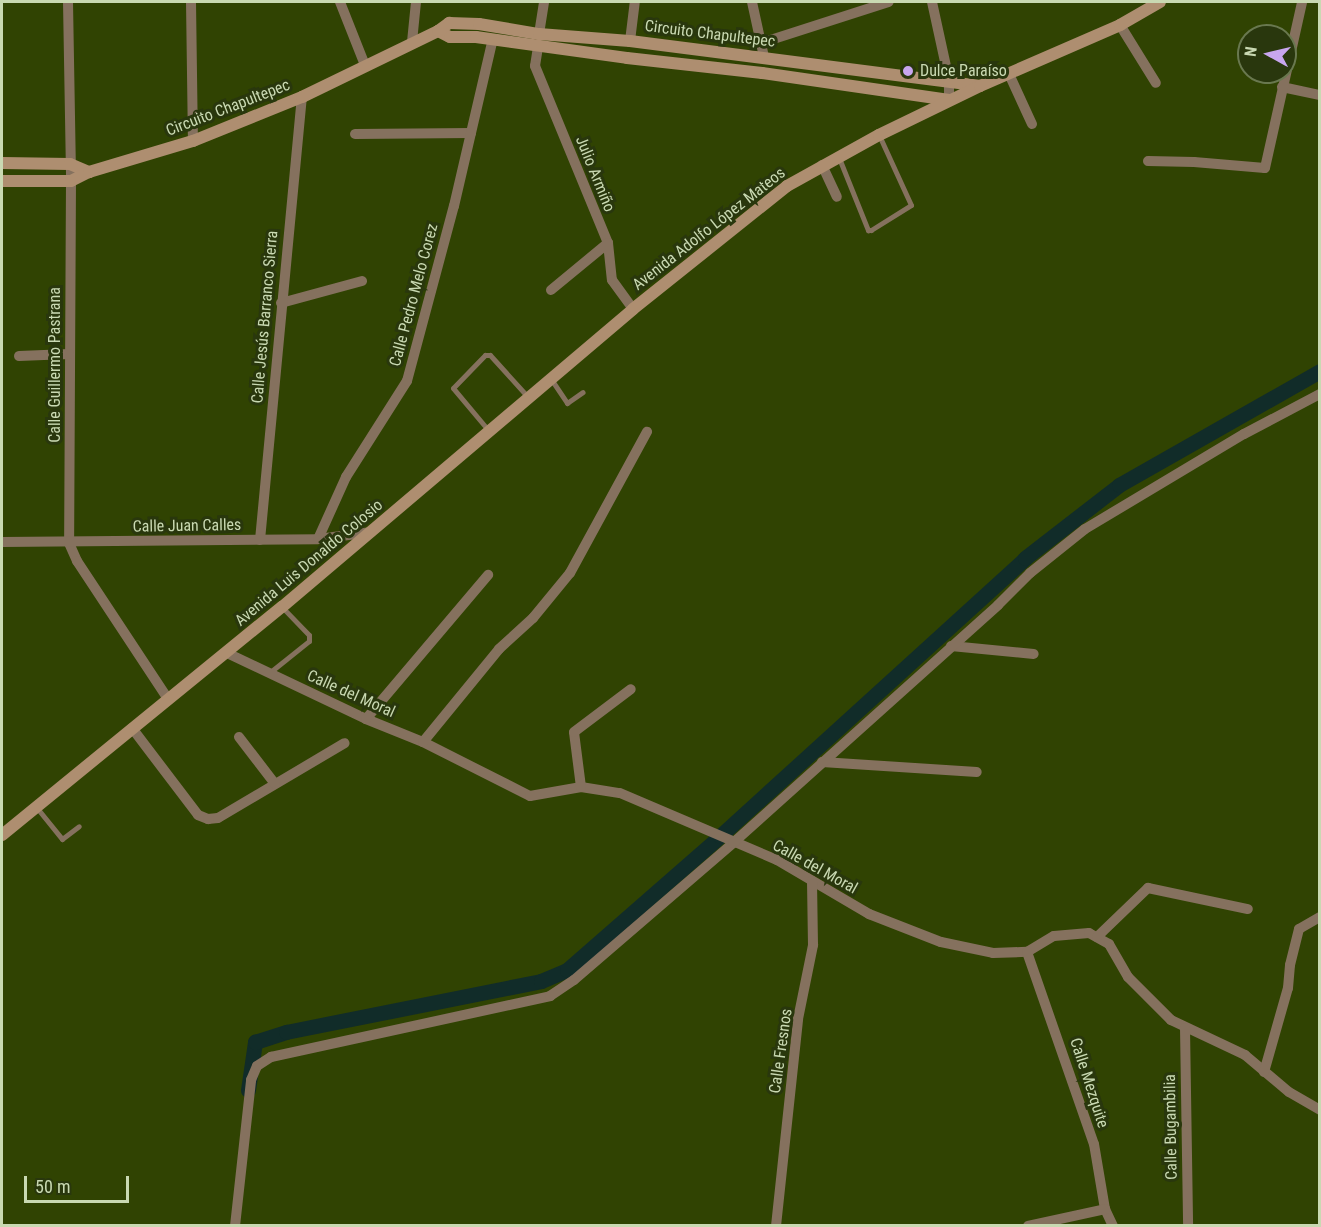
<!DOCTYPE html>
<html>
<head>
<meta charset="utf-8">
<style>
  body { margin:0 }
  #map { position:relative; width:1321px; height:1227px; overflow:hidden; background:#304302; font-family:"Roboto Condensed",sans-serif }
  div>[style] { position:absolute }
  [style*='--x'] { left:calc(var(--x)*1px); top:calc(var(--y)*1px); width:calc(var(--w)*1px); rotate:calc(var(--a)*1deg) }
  .canal>* { height:15px; margin:-7.5px; padding:0 7.5px; transform-origin:7.5px; border-radius:7.5px; background:#112c29 }
  .service>* { height:5px; margin:-2.5px; padding:0 2.5px; transform-origin:2.5px; border-radius:2.5px; background:#85715e }
  .minor>* { height:10px; margin:-5px; padding:0 5px; transform-origin:5px; border-radius:5px; background:#85715e }
  .secondary>* { height:12px; margin:-6px; padding:0 6px; transform-origin:6px; border-radius:6px; background:#ae8e70 }
  .dots>* { width:16px; height:16px; translate:-50% -50%; box-sizing:border-box; border:3px solid #29370d; border-radius:50% }
  span { translate:-50% -50%; white-space:nowrap; text-align:center; line-height:1.15; -webkit-text-stroke:6px #29370d; paint-order:stroke }
  .street-label { font-size:16px; color:#c9d9b2 }
  .poi-label { font-size:16px; color:#c9d9b2 }
  .left { translate:0 -50%; text-align:left }
  .frame { position:absolute; inset:0; border:3px solid #c9d9b2; pointer-events:none }
  .north { position:absolute; left:1237px; top:24px; width:60px; height:60px; box-sizing:border-box; background:#29370d; border:2px solid #69784f; border-radius:50%; rotate:278deg; font-size:16px; font-weight:700; line-height:24px; text-align:center; color:#c9d9b2 }
  .north::after { content:''; display:block; margin:auto; width:21px; height:27px; background:#c8a6ef; clip-path:polygon(50% 0,100% 100%,50% 72%,0 100%) }
  .scale { position:absolute; left:24px; top:1176px; width:105px; height:27px; box-sizing:border-box; border:3px solid #c9d9b2; border-top:0; padding-left:8px; font-size:18px; line-height:21px; white-space:nowrap; color:#c9d9b2; -webkit-text-stroke:4px #29370d; paint-order:stroke }
</style>
</head>
<body>
<div id="map">
  <div class="canal">
    <div style="--x:248;--y:1090;--w:49;--a:-81.7"></div>
    <div style="--x:255;--y:1042;--w:33;--a:-18"></div>
    <div style="--x:286;--y:1032;--w:260;--a:-11.3"></div>
    <div style="--x:541;--y:981;--w:28;--a:-23"></div>
    <div style="--x:567;--y:970;--w:203;--a:-41.2"></div>
    <div style="--x:720;--y:836;--w:413;--a:-42.3"></div>
    <div style="--x:1025;--y:558;--w:119;--a:-37.8"></div>
    <div style="--x:1119;--y:485;--w:231;--a:-29.6"></div>
  </div>
  <div class="service">
    <div style="--x:839;--y:158;--w:78;--a:68.1"></div>
    <div style="--x:868;--y:230;--w:3;--a:0"></div>
    <div style="--x:871;--y:230;--w:47;--a:-32"></div>
    <div style="--x:911;--y:205;--w:77;--a:-114.6"></div>
    <div style="--x:551;--y:379;--w:29;--a:56"></div>
    <div style="--x:567;--y:403;--w:19;--a:-35"></div>
    <div style="--x:489;--y:431;--w:56;--a:-129.9"></div>
    <div style="--x:453;--y:388;--w:46;--a:-45.9"></div>
    <div style="--x:485;--y:355;--w:5;--a:0"></div>
    <div style="--x:490;--y:355;--w:57;--a:47.9"></div>
    <div style="--x:269;--y:673;--w:51;--a:-38.7"></div>
    <div style="--x:309;--y:641;--w:6;--a:-90"></div>
    <div style="--x:309;--y:635;--w:37;--a:-134"></div>
    <div style="--x:37;--y:808;--w:40;--a:51"></div>
    <div style="--x:62;--y:839;--w:21;--a:-37"></div>
  </div>
  <div class="minor">
    <div style="--x:68;--y:2;--w:179;--a:89"></div>
    <div style="--x:71;--y:181;--w:362;--a:90.3"></div>
    <div style="--x:69;--y:543;--w:20;--a:66"></div>
    <div style="--x:77;--y:561;--w:165;--a:56.6"></div>
    <div style="--x:191;--y:2;--w:139;--a:89.2"></div>
    <div style="--x:340;--y:2;--w:68;--a:68.4"></div>
    <div style="--x:752;--y:2;--w:56;--a:77.7"></div>
    <div style="--x:932;--y:2;--w:80;--a:77.7"></div>
    <div style="--x:949;--y:80;--w:20;--a:90"></div>
    <div style="--x:1120;--y:25;--w:68;--a:58.2"></div>
    <div style="--x:539;--y:34;--w:32;--a:-81"></div>
    <div style="--x:630;--y:41;--w:39;--a:-83"></div>
    <div style="--x:412;--y:42;--w:40;--a:-84.3"></div>
    <div style="--x:761;--y:43;--w:134;--a:-17.8"></div>
    <div style="--x:538;--y:47;--w:19;--a:99"></div>
    <div style="--x:535;--y:66;--w:191;--a:67.6"></div>
    <div style="--x:608;--y:243;--w:37;--a:84"></div>
    <div style="--x:612;--y:280;--w:36;--a:54"></div>
    <div style="--x:1009;--y:74;--w:55;--a:65.3"></div>
    <div style="--x:1282;--y:87;--w:39;--a:12"></div>
    <div style="--x:355;--y:134;--w:116;--a:-0.5"></div>
    <div style="--x:1148;--y:161;--w:46;--a:1.2"></div>
    <div style="--x:1194;--y:162;--w:71;--a:4.8"></div>
    <div style="--x:1265;--y:168;--w:170;--a:-77.4"></div>
    <div style="--x:822;--y:165;--w:35;--a:65"></div>
    <div style="--x:551;--y:290;--w:74;--a:-39.5"></div>
    <div style="--x:281;--y:303;--w:84;--a:-15.2"></div>
    <div style="--x:19;--y:356;--w:50;--a:-2.3"></div>
    <div style="--x:318;--y:539;--w:68;--a:-65.7"></div>
    <div style="--x:346;--y:477;--w:114;--a:-57.6"></div>
    <div style="--x:407;--y:381;--w:181;--a:-75"></div>
    <div style="--x:454;--y:206;--w:171;--a:-76.9"></div>
    <div style="--x:260;--y:540;--w:445;--a:-84.6"></div>
    <div style="--x:2;--y:542;--w:316;--a:-0.5"></div>
    <div style="--x:318;--y:539;--w:54;--a:-7.4"></div>
    <div style="--x:951;--y:646;--w:83;--a:5.5"></div>
    <div style="--x:227;--y:653;--w:154;--a:25.4"></div>
    <div style="--x:366;--y:719;--w:61;--a:22"></div>
    <div style="--x:423;--y:742;--w:120;--a:26.8"></div>
    <div style="--x:530;--y:796;--w:52;--a:-10"></div>
    <div style="--x:581;--y:787;--w:39;--a:9"></div>
    <div style="--x:620;--y:793;--w:171;--a:23.1"></div>
    <div style="--x:777;--y:860;--w:107;--a:30.4"></div>
    <div style="--x:869;--y:914;--w:77;--a:21.3"></div>
    <div style="--x:941;--y:942;--w:53;--a:11.9"></div>
    <div style="--x:993;--y:953;--w:34;--a:-2"></div>
    <div style="--x:1027;--y:952;--w:31;--a:-31"></div>
    <div style="--x:1054;--y:936;--w:35;--a:-5"></div>
    <div style="--x:1089;--y:933;--w:23;--a:29"></div>
    <div style="--x:1109;--y:944;--w:38;--a:60"></div>
    <div style="--x:1128;--y:977;--w:61;--a:45"></div>
    <div style="--x:1171;--y:1020;--w:82;--a:25.3"></div>
    <div style="--x:1245;--y:1055;--w:57;--a:40.1"></div>
    <div style="--x:1289;--y:1092;--w:36;--a:30"></div>
    <div style="--x:366;--y:719;--w:189;--a:-49.7"></div>
    <div style="--x:132;--y:728;--w:109;--a:52.8"></div>
    <div style="--x:198;--y:815;--w:11;--a:22"></div>
    <div style="--x:208;--y:819;--w:10;--a:-6"></div>
    <div style="--x:218;--y:818;--w:147;--a:-30.6"></div>
    <div style="--x:239;--y:737;--w:59;--a:52.5"></div>
    <div style="--x:423;--y:742;--w:120;--a:-50.7"></div>
    <div style="--x:499;--y:649;--w:46;--a:-42.4"></div>
    <div style="--x:533;--y:618;--w:58;--a:-50.6"></div>
    <div style="--x:570;--y:573;--w:161;--a:-61.4"></div>
    <div style="--x:822;--y:762;--w:155;--a:3.7"></div>
    <div style="--x:581;--y:787;--w:55;--a:-97.3"></div>
    <div style="--x:574;--y:732;--w:71;--a:-37"></div>
    <div style="--x:1097;--y:937;--w:71;--a:-43.9"></div>
    <div style="--x:1148;--y:888;--w:102;--a:11.9"></div>
    <div style="--x:1027;--y:952;--w:203;--a:70.8"></div>
    <div style="--x:1094;--y:1144;--w:66;--a:80.4"></div>
    <div style="--x:1105;--y:1209;--w:19;--a:65"></div>
    <div style="--x:1185;--y:1028;--w:198;--a:89.1"></div>
    <div style="--x:1264;--y:1072;--w:87;--a:-74.1"></div>
    <div style="--x:1288;--y:988;--w:23;--a:-85"></div>
    <div style="--x:1290;--y:965;--w:37;--a:-76"></div>
    <div style="--x:1299;--y:929;--w:24;--a:-30"></div>
    <div style="--x:235;--y:1226;--w:147;--a:-83.7"></div>
    <div style="--x:251;--y:1080;--w:15;--a:-67"></div>
    <div style="--x:257;--y:1066;--w:17;--a:-33"></div>
    <div style="--x:271;--y:1057;--w:286;--a:-12.3"></div>
    <div style="--x:550;--y:996;--w:29;--a:-34"></div>
    <div style="--x:574;--y:980;--w:210;--a:-40.7"></div>
    <div style="--x:733;--y:843;--w:356;--a:-41.9"></div>
    <div style="--x:998;--y:605;--w:45;--a:-45"></div>
    <div style="--x:1030;--y:573;--w:70;--a:-38.7"></div>
    <div style="--x:1085;--y:529;--w:185;--a:-30.9"></div>
    <div style="--x:1244;--y:434;--w:86;--a:-27.8"></div>
    <div style="--x:776;--y:1226;--w:208;--a:-83.9"></div>
    <div style="--x:798;--y:1019;--w:76;--a:-78.5"></div>
    <div style="--x:813;--y:945;--w:64;--a:-90.9"></div>
    <div style="--x:1028;--y:1226;--w:79;--a:-12.4"></div>
  </div>
  <div class="secondary">
    <div style="--x:438;--y:31;--w:13;--a:27"></div>
    <div style="--x:450;--y:37;--w:26;--a:0"></div>
    <div style="--x:476;--y:37;--w:152;--a:7.9"></div>
    <div style="--x:627;--y:58;--w:136;--a:6.3"></div>
    <div style="--x:762;--y:73;--w:189;--a:8.2"></div>
    <div style="--x:2;--y:163;--w:68;--a:0.8"></div>
    <div style="--x:70;--y:164;--w:21;--a:23"></div>
    <div style="--x:2;--y:181;--w:69;--a:0"></div>
    <div style="--x:71;--y:181;--w:20;--a:-27"></div>
    <div style="--x:89;--y:172;--w:109;--a:-16.6"></div>
    <div style="--x:193;--y:141;--w:118;--a:-22"></div>
    <div style="--x:302;--y:97;--w:151;--a:-25.9"></div>
    <div style="--x:438;--y:31;--w:14;--a:-36"></div>
    <div style="--x:449;--y:23;--w:30;--a:2"></div>
    <div style="--x:479;--y:24;--w:61;--a:9.5"></div>
    <div style="--x:539;--y:34;--w:91;--a:4.4"></div>
    <div style="--x:630;--y:41;--w:353;--a:7.3"></div>
    <div style="--x:2;--y:835;--w:361;--a:-39.2"></div>
    <div style="--x:282;--y:607;--w:460;--a:-40.3"></div>
    <div style="--x:633;--y:309;--w:197;--a:-38.6"></div>
    <div style="--x:787;--y:186;--w:105;--a:-29"></div>
    <div style="--x:879;--y:135;--w:112;--a:-25.9"></div>
    <div style="--x:980;--y:86;--w:153;--a:-23.5"></div>
    <div style="--x:1120;--y:25;--w:46;--a:-29.9"></div>
  </div>
  <div class="dots">
    <div style="left:908px;top:71px;background:#c8a6ef"></div>
  </div>
  <div class="street-label">
    <span style="left:710px;top:34px;rotate:7deg">Circuito Chapultepec</span>
    <span style="left:228px;top:108px;rotate:-21deg">Circuito Chapultepec</span>
    <span style="left:595px;top:174px;rotate:68deg">Julio Armiño</span>
    <span style="left:709px;top:229px;rotate:-38deg">Avenida Adolfo López Mateos</span>
    <span style="left:414px;top:295px;rotate:-75deg">Calle Pedro Melo Corez</span>
    <span style="left:265px;top:317px;rotate:-85deg">Calle Jesús Barranco Sierra</span>
    <span style="left:55px;top:365px;rotate:-90deg">Calle Guillermo Pastrana</span>
    <span style="left:187px;top:526px;rotate:-1deg">Calle Juan Calles</span>
    <span style="left:309px;top:563px;rotate:-40deg">Avenida Luis Donaldo Colosio</span>
    <span style="left:351px;top:694px;rotate:24deg">Calle del Moral</span>
    <span style="left:815px;top:867px;rotate:29deg">Calle del Moral</span>
    <span style="left:781px;top:1051px;rotate:-82deg">Calle Fresnos</span>
    <span style="left:1089px;top:1083px;rotate:72deg">Calle Mezquite</span>
    <span style="left:1171px;top:1127px;rotate:-91deg">Calle Bugambilia</span>
  </div>
  <div class="poi-label">
    <span class="left" style="left:920px;top:71px">Dulce Paraíso</span>
  </div>
  <div class="frame"></div>
  <div class="north">N</div>
  <div class="scale">50 m</div>
</div>
</body>
</html>
